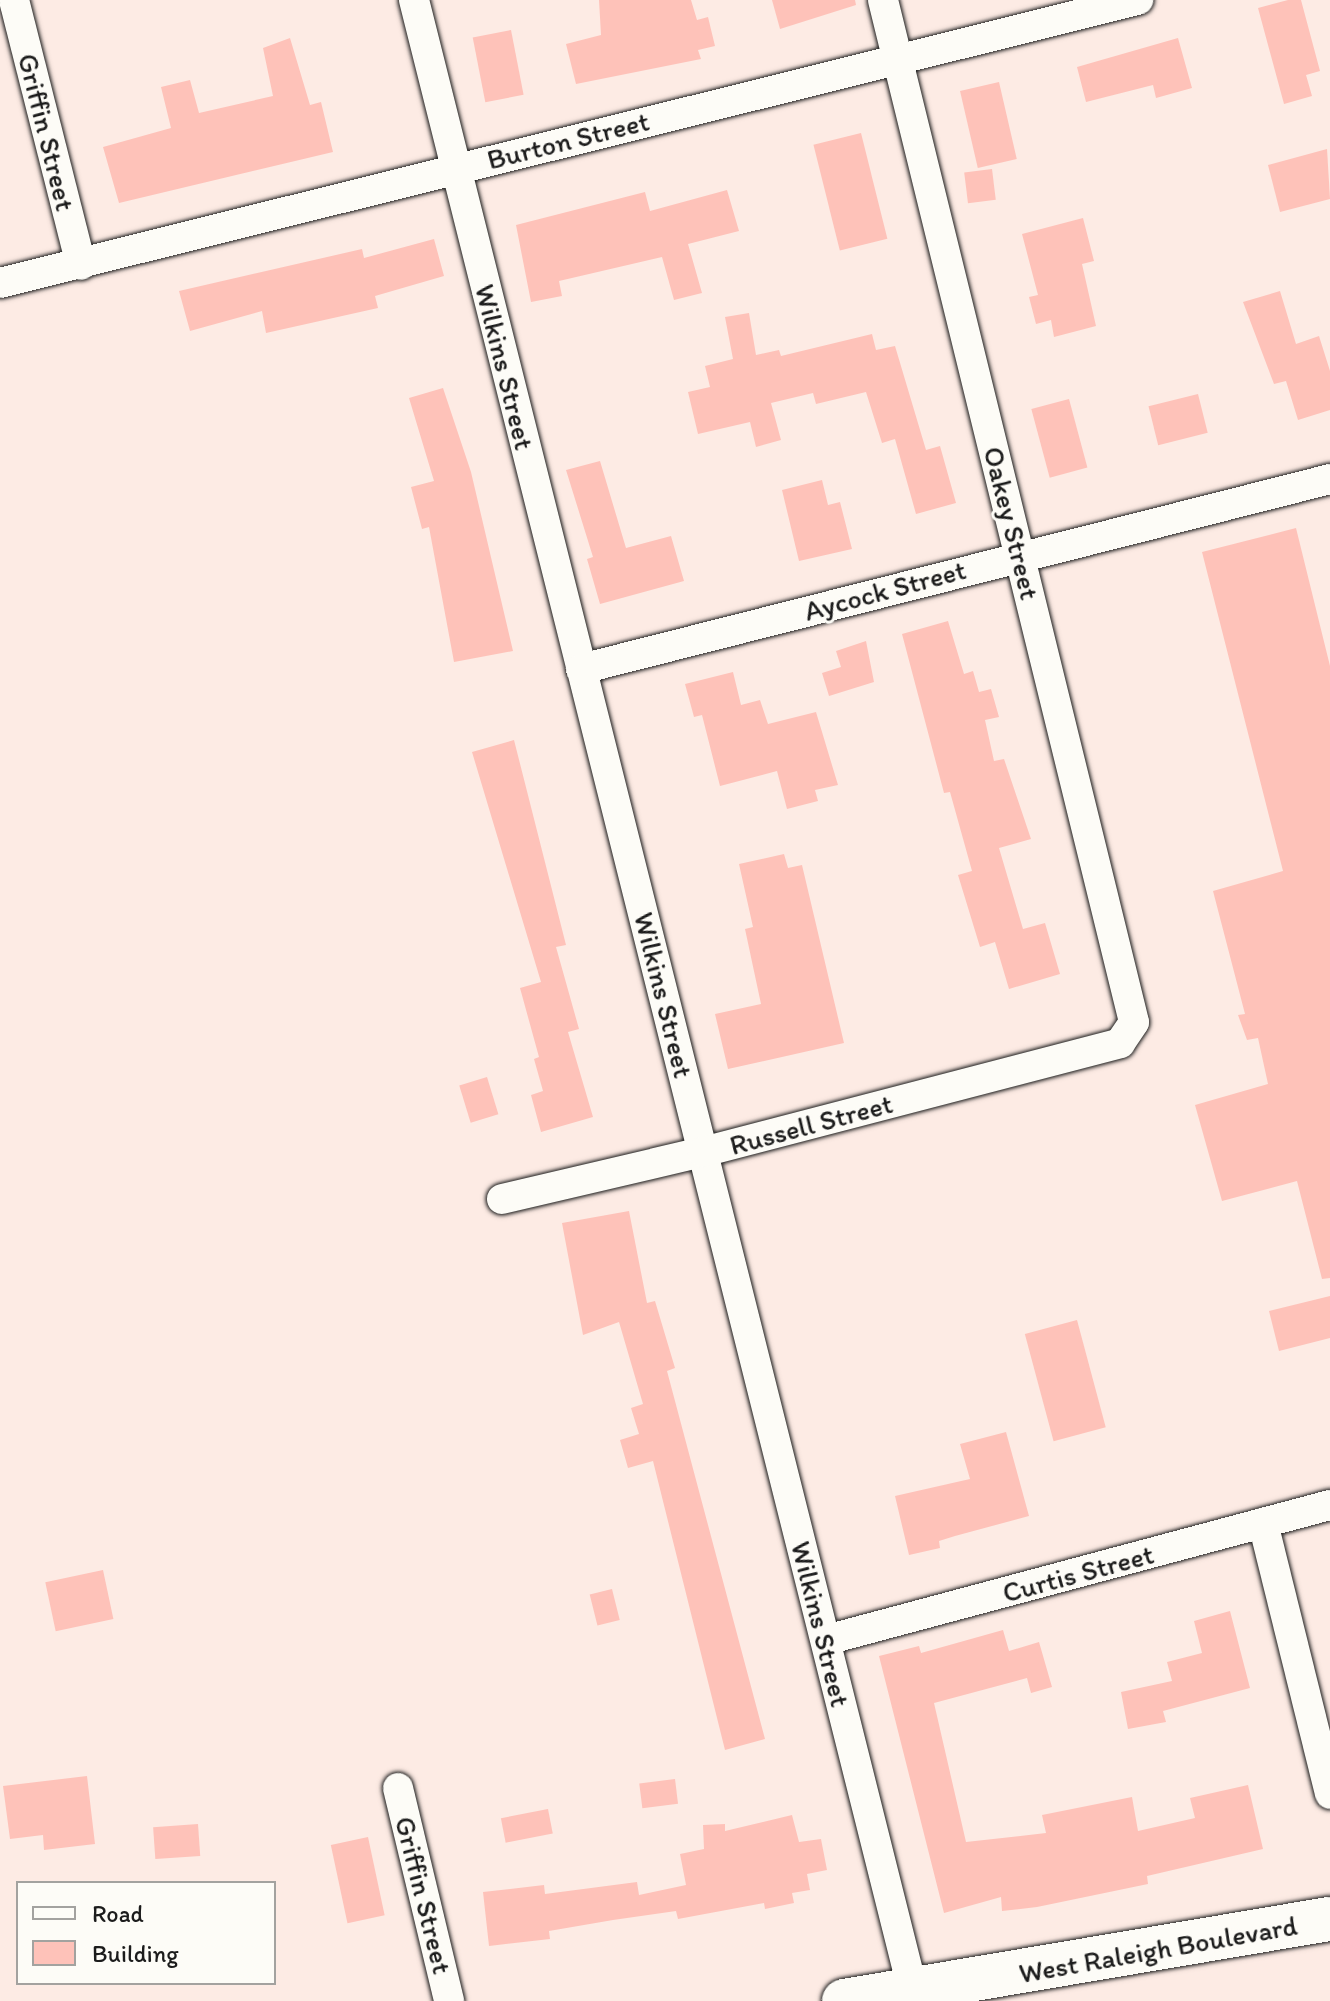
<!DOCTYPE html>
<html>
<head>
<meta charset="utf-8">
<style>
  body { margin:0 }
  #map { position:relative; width:1330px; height:2001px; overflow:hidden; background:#fdebe4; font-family:Itim,sans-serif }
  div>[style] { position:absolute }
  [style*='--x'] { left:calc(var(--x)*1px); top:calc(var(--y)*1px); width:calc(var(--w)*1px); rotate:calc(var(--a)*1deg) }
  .building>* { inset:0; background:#fec2b9; transform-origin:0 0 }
  .roads { filter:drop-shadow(0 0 2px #1c1c1c) drop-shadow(0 0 2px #1c1c1c) }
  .minor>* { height:30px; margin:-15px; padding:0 15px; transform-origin:15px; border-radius:15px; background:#fdfcf7 }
  .primary>* { height:44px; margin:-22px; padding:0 22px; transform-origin:22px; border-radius:22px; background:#fdfcf7 }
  span { translate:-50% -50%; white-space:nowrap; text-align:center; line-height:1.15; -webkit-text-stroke:6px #fdfcf7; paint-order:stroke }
  .street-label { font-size:28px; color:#1c1c1c }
  .legend { position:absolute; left:16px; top:1881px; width:260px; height:104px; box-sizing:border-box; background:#fdfcf7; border:2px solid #a3a29f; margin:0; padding:10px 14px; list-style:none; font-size:24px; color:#1c1c1c }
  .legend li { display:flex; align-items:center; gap:16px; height:40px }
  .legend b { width:40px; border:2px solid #a3a29f }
</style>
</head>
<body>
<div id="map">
  <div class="building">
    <div style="clip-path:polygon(599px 0,691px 0,697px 20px,708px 17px,715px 46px,698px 50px,701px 59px,576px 84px,566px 44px,601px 35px)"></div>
    <div style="clip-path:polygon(772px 0,855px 0,856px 5px,780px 29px)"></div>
    <div style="clip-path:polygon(1288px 0,1301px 0,1320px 71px,1306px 75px,1312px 96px,1284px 104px,1258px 8px)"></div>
    <div style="left:511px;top:30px;width:66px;height:39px;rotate:79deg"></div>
    <div style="clip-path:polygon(290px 38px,310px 105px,321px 102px,333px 152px,119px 203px,103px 147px,171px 128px,161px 87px,190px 80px,199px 113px,273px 96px,263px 48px)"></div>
    <div style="clip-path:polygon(1178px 38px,1192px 88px,1156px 98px,1153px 85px,1086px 102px,1077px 67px)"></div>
    <div style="left:999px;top:82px;width:79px;height:40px;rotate:77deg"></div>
    <div style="left:861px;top:133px;width:109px;height:49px;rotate:76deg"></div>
    <div style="clip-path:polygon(1327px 149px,1330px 199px,1280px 212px,1268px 165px)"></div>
    <div style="left:992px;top:169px;width:31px;height:28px;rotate:83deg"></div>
    <div style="clip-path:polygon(727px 190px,739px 231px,688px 244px,702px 293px,674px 300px,662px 257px,559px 281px,562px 296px,531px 302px,516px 225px,645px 192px,650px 211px)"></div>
    <div style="clip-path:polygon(1083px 218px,1094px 261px,1082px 264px,1096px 326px,1054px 337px,1051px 320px,1036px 324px,1029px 297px,1038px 295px,1022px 234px)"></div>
    <div style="clip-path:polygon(434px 239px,444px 276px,375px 296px,378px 308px,266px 333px,262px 311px,190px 331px,179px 291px,362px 249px,364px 258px)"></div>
    <div style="clip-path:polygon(1280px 291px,1296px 344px,1319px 336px,1330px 371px,1330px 410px,1298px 420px,1286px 381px,1274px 384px,1243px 302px)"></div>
    <div style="clip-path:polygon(749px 313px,756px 355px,779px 350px,781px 356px,872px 334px,876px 350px,895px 346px,926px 450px,940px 446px,956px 503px,916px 514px,895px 439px,882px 443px,866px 392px,816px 404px,813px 393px,771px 403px,781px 440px,756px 447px,750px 422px,698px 434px,688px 392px,710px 387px,705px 366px,733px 359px,725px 317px)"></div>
    <div style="clip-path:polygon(443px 388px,471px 472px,513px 651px,454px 662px,429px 527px,422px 529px,411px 487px,434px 481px,409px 398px)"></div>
    <div style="left:1198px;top:394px;width:40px;height:51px;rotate:76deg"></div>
    <div style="left:1069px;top:399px;width:71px;height:39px;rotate:75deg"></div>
    <div style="clip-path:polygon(600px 461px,626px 548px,671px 536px,684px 581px,600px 604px,587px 559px,593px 557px,566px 470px)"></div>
    <div style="clip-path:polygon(822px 480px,828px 505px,840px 502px,852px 549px,799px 561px,782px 490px)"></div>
    <div style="clip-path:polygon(1296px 528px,1330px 666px,1330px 1278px,1322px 1279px,1297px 1181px,1222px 1201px,1195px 1105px,1268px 1084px,1258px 1038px,1247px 1040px,1238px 1015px,1245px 1014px,1213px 891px,1283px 871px,1202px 552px)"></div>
    <div style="clip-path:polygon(948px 621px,964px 674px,973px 671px,979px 692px,991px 689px,999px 717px,985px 720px,994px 761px,1004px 759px,1031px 839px,999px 848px,1023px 929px,1045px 923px,1060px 974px,1009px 989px,995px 942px,980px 947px,958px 875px,972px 871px,950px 792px,944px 793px,902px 634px)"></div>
    <div style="clip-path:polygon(866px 641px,874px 682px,829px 696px,822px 673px,841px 667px,836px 651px)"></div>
    <div style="clip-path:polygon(733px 672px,741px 705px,760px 700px,768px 724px,816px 712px,838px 785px,815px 790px,818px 801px,787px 809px,777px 771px,720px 786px,702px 715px,694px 717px,685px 684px)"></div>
    <div style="clip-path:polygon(514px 740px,566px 945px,556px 947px,579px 1029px,568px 1032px,593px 1117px,541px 1132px,531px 1095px,543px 1091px,534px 1059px,539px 1057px,520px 988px,541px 982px,472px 752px)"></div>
    <div style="clip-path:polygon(784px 854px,788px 868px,802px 865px,844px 1043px,728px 1069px,715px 1014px,761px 1004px,745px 929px,753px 927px,739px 864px)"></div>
    <div style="left:487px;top:1077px;width:39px;height:29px;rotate:73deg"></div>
    <div style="clip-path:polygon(629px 1211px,647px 1303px,655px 1301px,675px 1368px,667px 1371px,765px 1739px,725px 1750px,653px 1461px,628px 1468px,620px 1440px,639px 1434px,631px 1408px,643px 1404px,619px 1322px,583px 1335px,562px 1223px)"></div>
    <div style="clip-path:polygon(1330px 1296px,1330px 1338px,1279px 1351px,1269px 1311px)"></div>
    <div style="left:1077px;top:1320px;width:111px;height:54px;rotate:75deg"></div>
    <div style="clip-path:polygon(1006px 1432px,1029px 1516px,955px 1536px,939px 1541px,940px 1548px,909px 1555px,895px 1496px,970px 1479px,960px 1444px)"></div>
    <div style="left:103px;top:1570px;width:50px;height:59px;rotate:78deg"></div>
    <div style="left:612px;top:1589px;width:32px;height:23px;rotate:76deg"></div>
    <div style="clip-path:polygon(1230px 1611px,1250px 1688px,1163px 1711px,1166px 1722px,1128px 1729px,1121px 1692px,1172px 1681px,1167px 1662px,1202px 1653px,1194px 1621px)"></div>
    <div style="clip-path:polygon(1003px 1630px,1009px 1651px,1039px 1642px,1052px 1687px,1031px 1693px,1027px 1678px,934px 1703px,966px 1842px,1046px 1833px,1042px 1815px,1132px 1797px,1138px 1831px,1195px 1818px,1190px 1798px,1248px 1785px,1263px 1849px,1147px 1876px,1148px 1884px,1037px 1907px,1002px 1911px,1001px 1897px,944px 1913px,879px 1656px,919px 1646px,921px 1653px)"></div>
    <div style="clip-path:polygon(87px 1776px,95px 1844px,44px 1850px,43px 1835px,10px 1839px,3px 1786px)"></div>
    <div style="left:675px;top:1779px;width:25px;height:36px;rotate:83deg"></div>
    <div style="left:548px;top:1809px;width:25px;height:48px;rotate:79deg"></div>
    <div style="clip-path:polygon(792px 1815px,799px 1842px,821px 1839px,827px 1870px,807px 1874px,810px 1890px,792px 1893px,794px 1903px,765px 1909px,764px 1903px,678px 1919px,676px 1911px,613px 1920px,549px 1931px,550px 1939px,489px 1946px,483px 1892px,544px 1885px,545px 1894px,637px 1882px,639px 1895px,686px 1885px,680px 1854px,704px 1849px,703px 1825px,725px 1824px,725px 1831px)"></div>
    <div style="left:198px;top:1824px;width:32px;height:45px;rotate:86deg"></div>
    <div style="left:368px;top:1837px;width:80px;height:38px;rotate:78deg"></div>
  </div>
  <div class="roads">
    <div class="minor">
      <div style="--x:14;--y:0;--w:273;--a:75.8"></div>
      <div style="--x:414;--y:0;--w:2053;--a:75.93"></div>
      <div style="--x:0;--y:283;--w:1173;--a:-13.97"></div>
      <div style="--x:581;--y:669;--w:773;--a:-14.23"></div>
      <div style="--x:502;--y:1199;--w:206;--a:-13.2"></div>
      <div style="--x:703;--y:1152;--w:431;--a:-14.6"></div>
      <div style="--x:1120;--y:1043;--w:25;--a:-56"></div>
      <div style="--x:1134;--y:1022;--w:1052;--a:-103.8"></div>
      <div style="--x:1263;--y:1523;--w:279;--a:76.1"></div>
      <div style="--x:826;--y:1640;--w:522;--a:-15"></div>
      <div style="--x:398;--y:1788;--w:219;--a:76.5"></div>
    </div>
    <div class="primary">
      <div style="--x:844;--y:2001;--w:493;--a:-9.6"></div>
    </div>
  </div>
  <div class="street-label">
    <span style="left:47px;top:132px;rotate:76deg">Griffin Street</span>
    <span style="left:568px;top:140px;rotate:-14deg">Burton Street</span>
    <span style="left:505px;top:367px;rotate:76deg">Wilkins Street</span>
    <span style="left:1012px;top:523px;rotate:76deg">Oakey Street</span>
    <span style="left:885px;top:590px;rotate:-15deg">Aycock Street</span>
    <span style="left:664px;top:995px;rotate:76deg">Wilkins Street</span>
    <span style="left:811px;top:1124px;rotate:-15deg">Russell Street</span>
    <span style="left:1078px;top:1573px;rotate:-15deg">Curtis Street</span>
    <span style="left:821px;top:1624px;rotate:76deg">Wilkins Street</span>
    <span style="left:424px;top:1895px;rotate:76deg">Griffin Street</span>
    <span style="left:1158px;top:1949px;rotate:-10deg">West Raleigh Boulevard</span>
  </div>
  <ul class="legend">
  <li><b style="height:10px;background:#fdfcf7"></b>Road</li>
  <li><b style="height:22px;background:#fec2b9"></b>Building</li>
  </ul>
</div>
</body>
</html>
